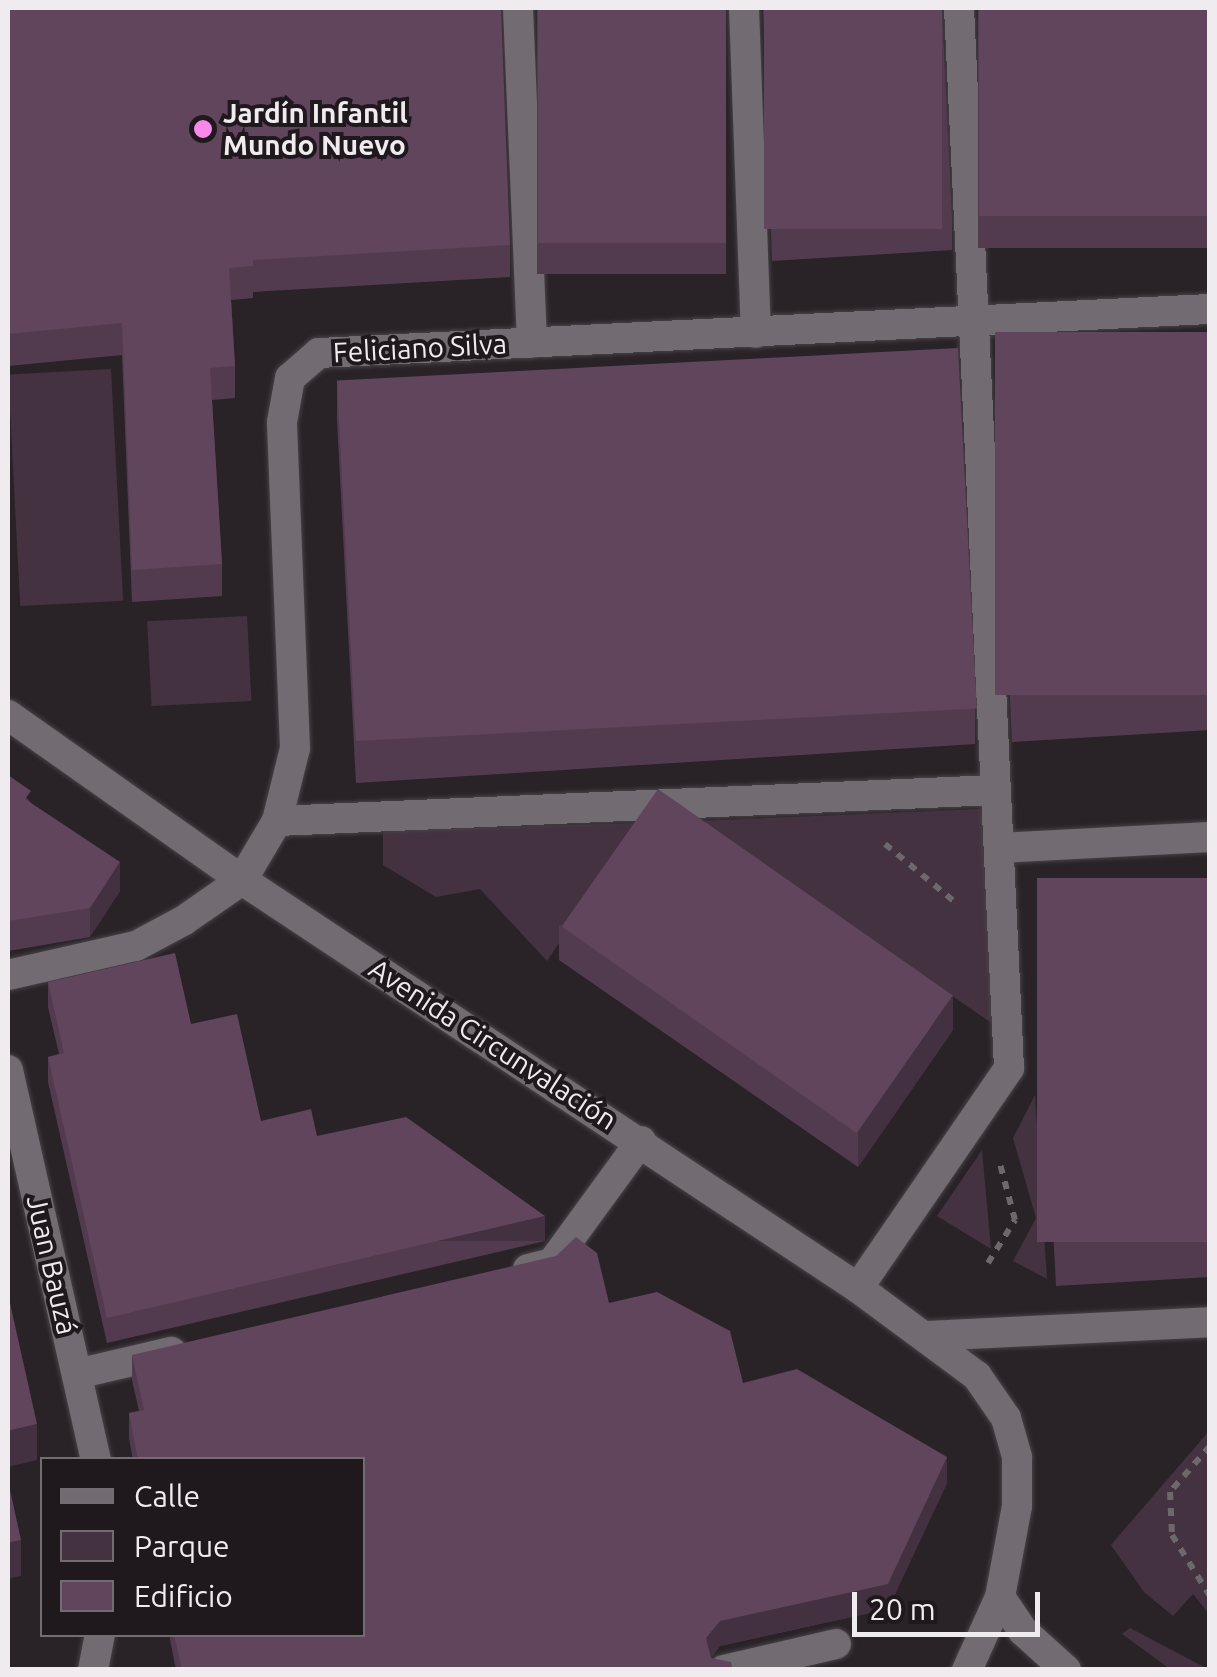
<!DOCTYPE html>
<html>
<head>
<meta charset="utf-8">
<style>
  body { margin:0 }
  #map { position:relative; width:1217px; height:1677px; overflow:hidden; background:#292328; font-family:Ubuntu,sans-serif }
  div>[style] { position:absolute }
  [style*='--x'] { left:calc(var(--x)*1px); top:calc(var(--y)*1px); width:calc(var(--w)*1px); rotate:calc(var(--a)*1deg) }
  .green>* { inset:0; background:#443241; transform-origin:0 0 }
  .path>* { height:6px; margin-top:-3px; transform-origin:0; background:repeating-linear-gradient(90deg,#6d686c 0 8px,transparent 0 16px) }
  .roads { filter:drop-shadow(0 0 2px #474246) drop-shadow(0 0 2px #474246) }
  .minor>* { height:30px; margin:-15px; padding:0 15px; transform-origin:15px; border-radius:15px; background:#736b72 }
  .wall>* { inset:0; background:#533b4f; transform-origin:0 0 }
  .shaded-wall>* { inset:0; background:#433040; transform-origin:0 0 }
  .building>* { inset:0; background:#60455c; transform-origin:0 0 }
  .dots>* { width:28px; height:28px; translate:-50% -50%; box-sizing:border-box; border:5px solid #1f191e; border-radius:50% }
  span { translate:-50% -50%; white-space:nowrap; text-align:center; line-height:1.15; -webkit-text-stroke:8px #1f191e; paint-order:stroke }
  .poi-label { font-size:28px; color:#f0ebef; font-weight:700 }
  .left { translate:0 -50%; text-align:left }
  .street-label { font-size:28px; color:#f0ebef }
  .frame { position:absolute; inset:0; border:10px solid #f0ebef; pointer-events:none }
  .legend { position:absolute; left:40px; top:1457px; width:325px; height:180px; box-sizing:border-box; background:#1f191e; border:2px solid #736d72; margin:0; padding:12px 18px; list-style:none; font-size:30px; color:#f0ebef }
  .legend li { display:flex; align-items:center; gap:20px; height:50px }
  .legend b { width:50px; border:2px solid #736d72 }
  .scale { position:absolute; left:852px; top:1592px; width:188px; height:45px; box-sizing:border-box; border:5px solid #f0ebef; border-top:0; padding-left:12px; font-size:30px; line-height:35px; white-space:nowrap; color:#f0ebef; -webkit-text-stroke:8px #1f191e; paint-order:stroke }
</style>
</head>
<body>
<div id="map">
  <div class="green">
    <div style="left:111px;top:369px;width:232px;height:103px;rotate:87deg"></div>
    <div style="left:247px;top:616px;width:85px;height:100px;rotate:87deg"></div>
    <div style="clip-path:polygon(981px 809px,993px 1024px,697px 821px)"></div>
    <div style="clip-path:polygon(639px 823px,547px 961px,480px 889px,436px 897px,383px 865px,383px 831px)"></div>
    <div style="clip-path:polygon(1035px 1095px,1047px 1279px,1013px 1261px,1036px 1218px,1013px 1138px)"></div>
    <div style="clip-path:polygon(982px 1150px,991px 1249px,937px 1216px)"></div>
    <div style="clip-path:polygon(1209px 1431px,1209px 1614px,1193px 1594px,1173px 1616px,1144px 1592px,1111px 1545px)"></div>
    <div style="clip-path:polygon(1130px 1628px,1208px 1669px,1170px 1669px,1122px 1634px)"></div>
  </div>
  <div class="path">
    <div style="--x:885;--y:844;--w:92;--a:39.7"></div>
    <div style="--x:988;--y:1263;--w:51;--a:-57.9"></div>
    <div style="--x:1015;--y:1220;--w:58;--a:-105"></div>
    <div style="--x:1210;--y:1446;--w:61;--a:131"></div>
    <div style="--x:1170;--y:1492;--w:43;--a:87.3"></div>
    <div style="--x:1172;--y:1535;--w:72;--a:58.1"></div>
  </div>
  <div class="roads">
    <div class="minor">
      <div style="--x:518;--y:8;--w:335;--a:87.6"></div>
      <div style="--x:744;--y:8;--w:325;--a:87.9"></div>
      <div style="--x:8;--y:715;--w:286;--a:35.2"></div>
      <div style="--x:242;--y:880;--w:739;--a:33.52"></div>
      <div style="--x:858;--y:1288;--w:148;--a:36.5"></div>
      <div style="--x:977;--y:1376;--w:51;--a:55.4"></div>
      <div style="--x:1006;--y:1418;--w:41;--a:74.2"></div>
      <div style="--x:1017;--y:1457;--w:49;--a:90"></div>
      <div style="--x:1017;--y:1506;--w:93;--a:100.6"></div>
      <div style="--x:1000;--y:1597;--w:80;--a:114.3"></div>
      <div style="--x:277;--y:821;--w:720;--a:-2.47"></div>
      <div style="--x:999;--y:848;--w:211;--a:-3"></div>
      <div style="--x:8;--y:975;--w:131;--a:-12.8"></div>
      <div style="--x:136;--y:946;--w:53;--a:-28"></div>
      <div style="--x:183;--y:921;--w:72;--a:-34.8"></div>
      <div style="--x:242;--y:880;--w:69;--a:-59.3"></div>
      <div style="--x:277;--y:821;--w:75;--a:-76.1"></div>
      <div style="--x:295;--y:748;--w:326;--a:-92.3"></div>
      <div style="--x:282;--y:422;--w:45;--a:-79.7"></div>
      <div style="--x:290;--y:378;--w:38;--a:-41"></div>
      <div style="--x:319;--y:353;--w:892;--a:-2.83"></div>
      <div style="--x:8;--y:1070;--w:400;--a:77.3"></div>
      <div style="--x:528;--y:1269;--w:25;--a:-14"></div>
      <div style="--x:552;--y:1263;--w:151;--a:-53.9"></div>
      <div style="--x:858;--y:1288;--w:267;--a:-55.5"></div>
      <div style="--x:1009;--y:1068;--w:1061;--a:-92.7"></div>
      <div style="--x:927;--y:1336;--w:283;--a:-2.8"></div>
      <div style="--x:77;--y:1374;--w:97;--a:-13.2"></div>
      <div style="--x:1000;--y:1597;--w:41;--a:55.9"></div>
      <div style="--x:1023;--y:1631;--w:58;--a:42.2"></div>
      <div style="--x:93;--y:1670;--w:37;--a:-79"></div>
      <div style="--x:724;--y:1670;--w:115;--a:-13.1"></div>
    </div>
  </div>
  <div class="wall">
    <div style="clip-path:polygon(8px 8px,510px 245px,510px 277px,253px 292px,253px 298px,231px 300px,235px 366px,235px 398px,212px 400px,222px 564px,222px 596px,132px 602px,122px 355px,8px 366px)"></div>
    <div style="left:537px;top:8px;width:189px;height:266px"></div>
    <div style="clip-path:polygon(763px 8px,942px 8px,952px 218px,952px 250px,772px 261px)"></div>
    <div style="left:978px;top:8px;width:232px;height:240px"></div>
    <div style="clip-path:polygon(1210px 332px,1210px 730px,1012px 742px,995px 380px,995px 345px)"></div>
    <div style="clip-path:polygon(337px 385px,975px 709px,975px 744px,356px 783px,337px 420px)"></div>
    <div style="clip-path:polygon(8px 775px,31px 803px,120px 891px,90px 937px,8px 951px)"></div>
    <div style="clip-path:polygon(1210px 878px,1210px 1277px,1056px 1286px,1037px 923px,1037px 888px)"></div>
    <div style="clip-path:polygon(559px 925px,953px 1030px,858px 1167px,559px 960px)"></div>
    <div style="clip-path:polygon(48px 982px,191px 1024px,261px 1121px,317px 1136px,545px 1241px,107px 1343px,48px 1082px,48px 1057px,59px 1054px,48px 1007px)"></div>
    <div style="clip-path:polygon(609px 1303px,743px 1383px,947px 1483px,888px 1609px,720px 1646px,711px 1658px,733px 1670px,176px 1670px,169px 1634px,362px 1634px,362px 1460px,133px 1460px,129px 1438px,129px 1413px,139px 1411px,132px 1380px,132px 1355px)"></div>
  </div>
  <div class="shaded-wall">
    <div style="clip-path:polygon(120px 862px,120px 891px,90px 937px,90px 908px)"></div>
    <div style="clip-path:polygon(953px 995px,953px 1030px,858px 1167px,858px 1132px)"></div>
    <div style="left:545px;top:1216px;width:25px;height:450px;rotate:90deg"></div>
    <div style="clip-path:polygon(37px 1424px,37px 1460px,8px 1467px,8px 1431px)"></div>
    <div style="clip-path:polygon(947px 1457px,947px 1483px,888px 1609px,720px 1646px,706px 1664px,706px 1638px,720px 1621px)"></div>
    <div style="clip-path:polygon(21px 1540px,21px 1576px,8px 1579px,8px 1543px)"></div>
  </div>
  <div class="building">
    <div style="clip-path:polygon(8px 8px,501px 8px,510px 245px,253px 260px,253px 266px,229px 268px,235px 366px,210px 368px,222px 564px,132px 570px,122px 323px,8px 334px)"></div>
    <div style="left:538px;top:8px;width:188px;height:235px"></div>
    <div style="left:764px;top:8px;width:178px;height:221px"></div>
    <div style="left:979px;top:8px;width:231px;height:208px"></div>
    <div style="left:1210px;top:332px;width:363px;height:215px;rotate:90deg"></div>
    <div style="left:958px;top:348px;width:361px;height:622px;rotate:87deg"></div>
    <div style="clip-path:polygon(8px 775px,31px 791px,25px 799px,120px 862px,90px 908px,8px 921px)"></div>
    <div style="left:658px;top:789px;width:360px;height:168px;rotate:35deg"></div>
    <div style="left:1210px;top:878px;width:364px;height:173px;rotate:90deg"></div>
    <div style="clip-path:polygon(175px 953px,191px 1024px,237px 1014px,261px 1121px,311px 1109px,317px 1136px,406px 1117px,545px 1216px,107px 1318px,48px 1057px,64px 1053px,48px 982px)"></div>
    <div style="clip-path:polygon(576px 1237px,597px 1253px,609px 1303px,657px 1292px,730px 1331px,743px 1383px,797px 1369px,947px 1457px,888px 1584px,720px 1621px,706px 1638px,711px 1658px,731px 1662px,733px 1670px,182px 1670px,174px 1634px,362px 1634px,362px 1460px,138px 1460px,129px 1413px,144px 1410px,132px 1355px,556px 1256px)"></div>
    <div style="clip-path:polygon(8px 1294px,37px 1424px,8px 1431px)"></div>
    <div style="clip-path:polygon(8px 1481px,21px 1540px,8px 1543px)"></div>
  </div>
  <div class="dots">
    <div style="left:203px;top:129px;background:#f888ea"></div>
  </div>
  <div class="poi-label">
    <span class="left" style="left:223px;top:129px">Jardín Infantil<br>Mundo Nuevo</span>
  </div>
  <div class="street-label">
    <span style="left:420px;top:348px;rotate:-3deg">Feliciano Silva</span>
    <span style="left:493px;top:1044px;rotate:33deg">Avenida Circunvalación</span>
    <span style="left:52px;top:1265px;rotate:77deg">Juan Bauzá</span>
  </div>
  <div class="frame"></div>
  <ul class="legend">
  <li><b style="height:12px;background:#736b72"></b>Calle</li>
  <li><b style="height:28px;background:#443241"></b>Parque</li>
  <li><b style="height:28px;background:#60455c"></b>Edificio</li>
  </ul>
  <div class="scale">20 m</div>
</div>
</body>
</html>
